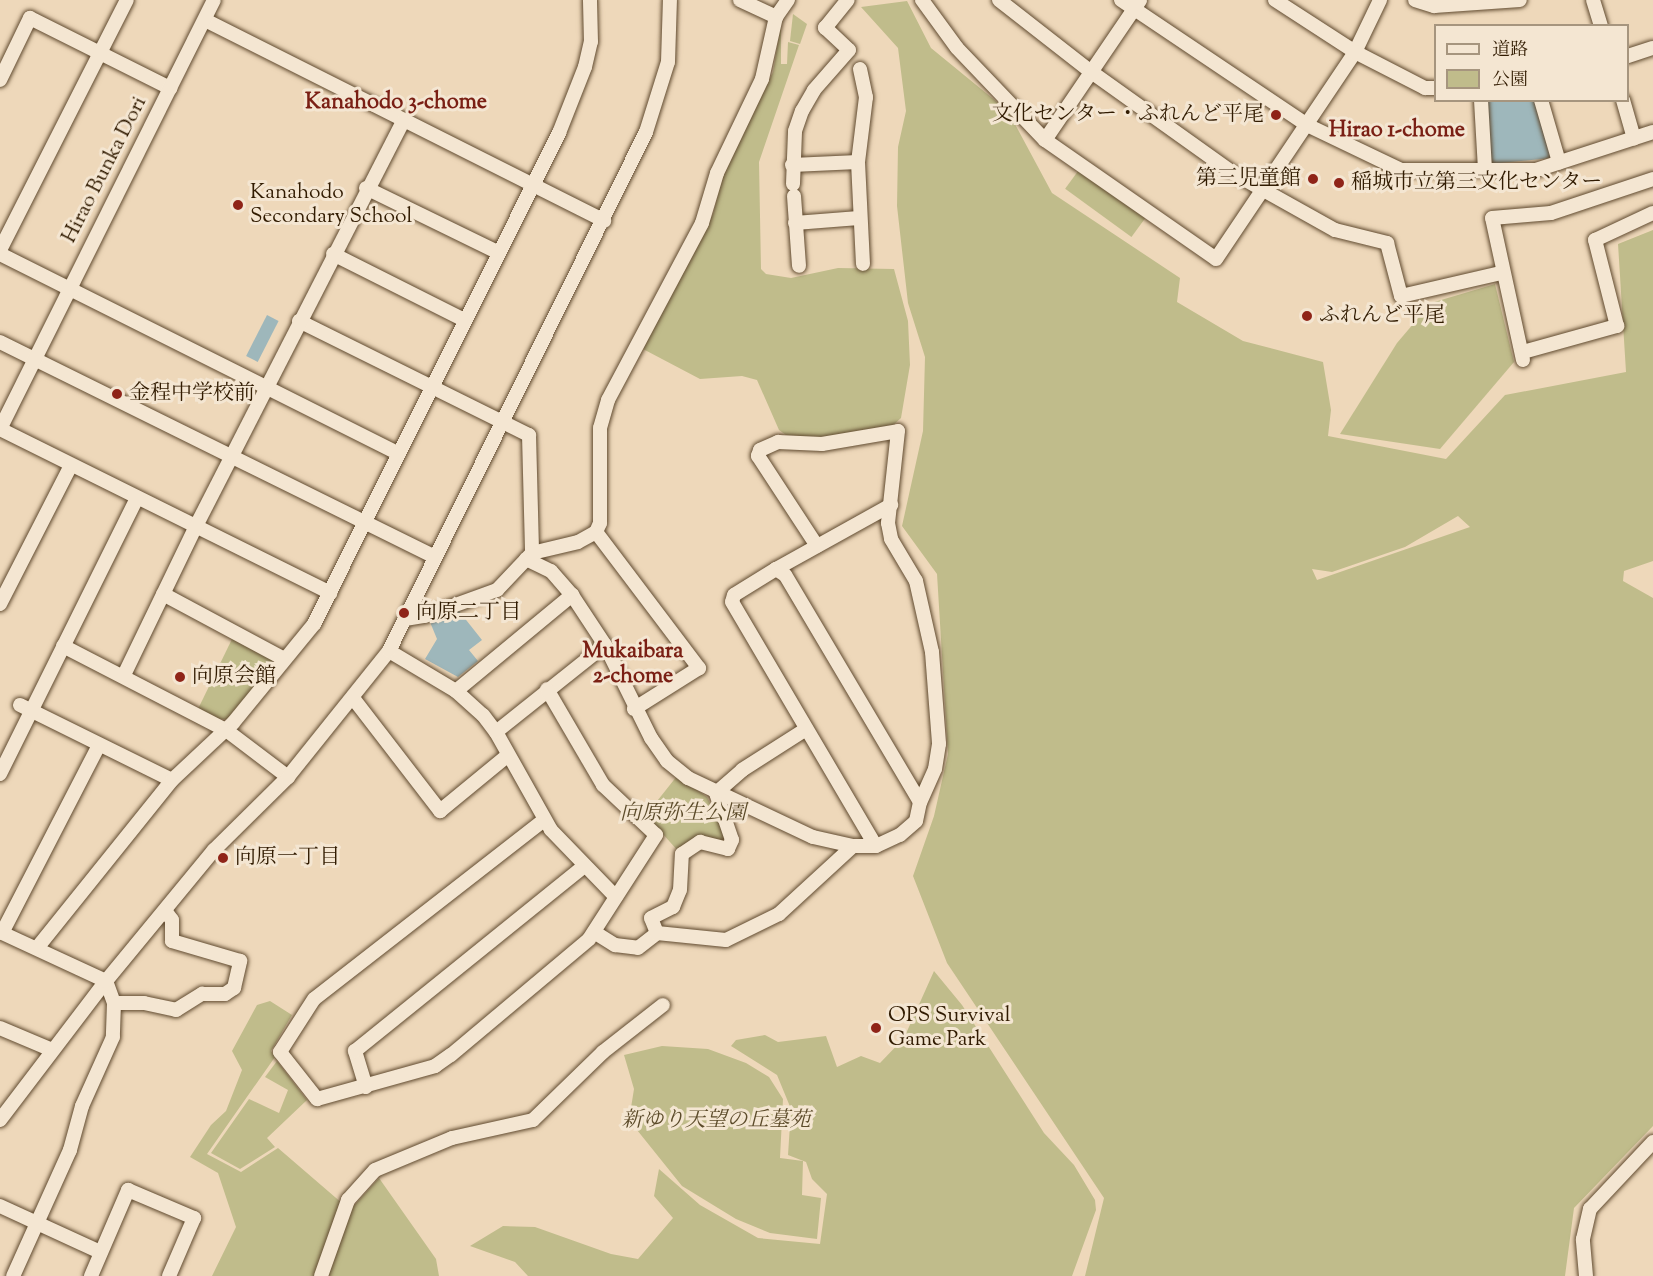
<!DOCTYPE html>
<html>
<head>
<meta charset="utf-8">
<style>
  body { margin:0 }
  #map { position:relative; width:1653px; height:1276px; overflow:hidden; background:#eed8ba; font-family:"Sorts Mill Goudy","Noto Serif JP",serif }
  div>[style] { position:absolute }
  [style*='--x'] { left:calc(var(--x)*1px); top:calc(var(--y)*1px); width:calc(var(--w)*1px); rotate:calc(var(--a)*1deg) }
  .green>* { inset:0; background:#c0bc8b; transform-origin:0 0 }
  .water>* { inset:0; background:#9eb7bb; transform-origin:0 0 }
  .roads { filter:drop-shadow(0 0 2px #604a2f) drop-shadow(0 0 2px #604a2f) }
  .minor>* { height:14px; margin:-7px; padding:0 7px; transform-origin:7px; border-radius:7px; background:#f4e6d2 }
  .dots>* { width:16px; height:16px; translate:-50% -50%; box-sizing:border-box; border:3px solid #f4e6d2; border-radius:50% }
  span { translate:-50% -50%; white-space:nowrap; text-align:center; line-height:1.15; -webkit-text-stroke:6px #f4e6d2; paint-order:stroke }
  .poi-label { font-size:21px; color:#311b01 }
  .right { translate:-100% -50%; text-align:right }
  .left { translate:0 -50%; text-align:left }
  .street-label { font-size:21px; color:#311b01 }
  .park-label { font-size:21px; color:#5c4b2a; font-style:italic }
  .neighbourhood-label { font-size:22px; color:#7a1f14; font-weight:700 }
  .legend { position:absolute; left:1434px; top:24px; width:195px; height:78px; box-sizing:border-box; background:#f4e6d2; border:2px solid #a6957e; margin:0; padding:8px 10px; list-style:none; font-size:18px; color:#311b01 }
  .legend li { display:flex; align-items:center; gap:12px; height:30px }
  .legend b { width:30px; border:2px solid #a6957e }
</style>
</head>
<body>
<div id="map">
  <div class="green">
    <div style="clip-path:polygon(evenodd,907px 1px,931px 48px,1008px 111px,1052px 193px,1180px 278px,1177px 302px,1243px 341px,1323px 362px,1331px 410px,1328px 436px,1446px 459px,1505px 395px,1626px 372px,1618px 244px,1653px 230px,1653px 561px,1624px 571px,1623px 581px,1653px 598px,1653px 1126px,1574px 1208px,1565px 1276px,1085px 1276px,1104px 1198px,947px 963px,913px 876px,934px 816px,948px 754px,937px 574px,902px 526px,923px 431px,925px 357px,908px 303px,897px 206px,898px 147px,906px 111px,898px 48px,861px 7px,907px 1px,1458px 516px,1470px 527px,1317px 580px,1312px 569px,1332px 572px,1405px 547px,1458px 516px)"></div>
    <div style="clip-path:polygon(793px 14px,807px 24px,800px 44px,790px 41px)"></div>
    <div style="clip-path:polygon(781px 23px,781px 64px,787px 64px,788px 42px,799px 45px,759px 162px,761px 269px,766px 274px,791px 278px,838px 268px,894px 269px,908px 321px,910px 365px,901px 418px,891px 427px,822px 439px,786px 435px,779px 430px,757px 380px,742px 376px,700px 379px,643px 349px,713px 214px,724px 172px,773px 72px)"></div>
    <div style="left:1081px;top:167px;width:82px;height:27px;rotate:36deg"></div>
    <div style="clip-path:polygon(1495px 284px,1514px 362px,1440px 449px,1340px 434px,1397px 343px,1431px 303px)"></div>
    <div style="clip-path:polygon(233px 637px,272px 657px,274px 663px,230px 719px,218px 719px,198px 709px)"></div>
    <div style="clip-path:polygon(677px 776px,707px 797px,727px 837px,723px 843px,701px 835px,678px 851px,646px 815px)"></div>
    <div style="clip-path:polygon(934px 971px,962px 1005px,1044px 1133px,1074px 1165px,1095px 1200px,1096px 1210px,1072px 1276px,528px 1276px,515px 1262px,470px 1246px,503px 1226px,535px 1227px,611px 1254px,638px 1259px,673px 1218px,654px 1196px,659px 1169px,700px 1205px,758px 1238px,820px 1244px,827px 1194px,812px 1179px,806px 1162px,788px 1155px,791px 1109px,777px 1075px,731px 1046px,736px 1040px,765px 1035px,778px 1042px,826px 1036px,837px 1067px,861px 1056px,880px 1063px,904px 1038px)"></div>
    <div style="clip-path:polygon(270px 1001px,292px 1015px,271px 1051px,275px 1057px,207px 1154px,241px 1172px,278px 1148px,350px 1210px,379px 1178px,436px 1259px,439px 1276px,212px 1276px,236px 1227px,218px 1173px,190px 1157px,211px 1125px,226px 1111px,242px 1070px,232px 1051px,257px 1005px)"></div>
    <div style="clip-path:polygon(662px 1046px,708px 1049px,746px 1063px,769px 1077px,783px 1099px,780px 1158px,803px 1161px,802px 1195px,821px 1198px,817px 1239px,770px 1233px,736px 1219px,682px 1186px,629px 1120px,634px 1089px,624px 1055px)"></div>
    <div style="clip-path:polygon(277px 1061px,307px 1100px,267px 1138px,275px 1147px,240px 1169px,211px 1153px,249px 1099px,279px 1113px,288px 1090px,265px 1077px)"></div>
  </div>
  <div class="water">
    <div style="clip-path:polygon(1486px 101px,1535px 101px,1552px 158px,1490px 164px)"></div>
    <div style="left:267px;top:315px;width:13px;height:46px;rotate:27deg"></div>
    <div style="clip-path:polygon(459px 611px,482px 640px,469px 650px,478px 661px,458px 677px,425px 659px,437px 639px,430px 622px)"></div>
  </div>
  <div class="roads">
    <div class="minor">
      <div style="--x:740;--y:0;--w:40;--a:25"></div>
      <div style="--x:922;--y:0;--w:59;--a:53.9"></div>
      <div style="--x:957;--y:48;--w:127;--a:46.3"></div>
      <div style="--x:1045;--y:140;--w:208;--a:34.8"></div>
      <div style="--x:1216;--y:259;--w:249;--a:-56.1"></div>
      <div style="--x:1355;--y:52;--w:58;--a:-64.3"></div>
      <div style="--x:999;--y:0;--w:115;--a:38"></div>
      <div style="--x:1090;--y:71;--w:176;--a:35.5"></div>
      <div style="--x:1233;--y:173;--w:117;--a:29.2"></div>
      <div style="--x:1335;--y:230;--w:54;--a:14"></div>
      <div style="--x:1387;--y:243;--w:55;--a:75.2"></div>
      <div style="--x:1401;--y:296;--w:103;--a:-13"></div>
      <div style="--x:1121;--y:0;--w:224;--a:33.9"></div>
      <div style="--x:1307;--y:125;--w:104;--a:25.6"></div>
      <div style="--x:1401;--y:170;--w:135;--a:0"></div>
      <div style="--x:1536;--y:170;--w:123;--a:-18"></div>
      <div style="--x:1275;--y:0;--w:95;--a:33"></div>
      <div style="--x:1355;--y:52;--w:79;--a:27.2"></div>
      <div style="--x:1425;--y:88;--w:11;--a:0"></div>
      <div style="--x:1415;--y:0;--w:20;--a:18"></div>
      <div style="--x:1434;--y:6;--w:86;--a:-4"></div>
      <div style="--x:1593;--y:0;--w:27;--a:73"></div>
      <div style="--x:205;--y:20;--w:447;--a:26.7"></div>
      <div style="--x:1628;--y:56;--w:26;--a:-18"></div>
      <div style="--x:860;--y:69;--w:29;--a:78"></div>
      <div style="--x:866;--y:97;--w:65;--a:97"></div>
      <div style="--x:858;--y:162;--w:102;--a:87.2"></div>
      <div style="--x:0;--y:80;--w:69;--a:-64.2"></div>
      <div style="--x:30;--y:18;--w:157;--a:26.6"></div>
      <div style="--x:1481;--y:100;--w:70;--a:86.7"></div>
      <div style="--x:1541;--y:100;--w:65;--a:73.8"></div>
      <div style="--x:1623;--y:100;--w:40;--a:74"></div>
      <div style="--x:1045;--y:140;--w:169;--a:-55.8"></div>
      <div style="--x:792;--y:165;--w:66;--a:-2.6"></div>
      <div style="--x:793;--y:184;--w:53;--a:-87.8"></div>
      <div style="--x:795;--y:131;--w:21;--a:-71"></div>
      <div style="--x:802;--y:111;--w:24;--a:-60"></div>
      <div style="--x:814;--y:90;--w:53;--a:-48.8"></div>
      <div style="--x:849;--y:50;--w:33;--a:-137"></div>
      <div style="--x:825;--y:28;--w:36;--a:-51"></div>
      <div style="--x:366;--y:188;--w:148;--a:26"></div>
      <div style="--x:794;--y:196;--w:70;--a:85.9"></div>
      <div style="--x:795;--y:223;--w:64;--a:-4.5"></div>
      <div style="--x:0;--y:250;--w:280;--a:-63.1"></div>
      <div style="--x:0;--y:254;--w:446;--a:26.6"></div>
      <div style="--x:333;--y:254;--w:147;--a:26.7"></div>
      <div style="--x:299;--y:321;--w:257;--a:26.4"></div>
      <div style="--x:529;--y:435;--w:118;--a:88.5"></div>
      <div style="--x:0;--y:342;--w:485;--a:26.3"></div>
      <div style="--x:1523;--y:352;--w:98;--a:-15.5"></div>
      <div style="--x:1617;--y:326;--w:89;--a:-104.3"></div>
      <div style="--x:1595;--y:240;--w:64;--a:-25"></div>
      <div style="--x:1523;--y:360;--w:145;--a:-102.3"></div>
      <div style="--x:1492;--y:218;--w:59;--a:-4.8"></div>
      <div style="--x:1551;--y:213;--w:108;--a:-18.4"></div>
      <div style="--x:0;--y:429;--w:479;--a:-63.5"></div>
      <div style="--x:0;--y:429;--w:369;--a:26.4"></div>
      <div style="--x:596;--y:532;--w:171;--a:52.9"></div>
      <div style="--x:699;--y:668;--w:77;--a:147.8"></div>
      <div style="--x:817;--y:546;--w:108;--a:-123.2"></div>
      <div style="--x:758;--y:456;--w:6;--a:-72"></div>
      <div style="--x:760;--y:450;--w:20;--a:-24"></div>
      <div style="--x:778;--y:442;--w:44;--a:2.6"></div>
      <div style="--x:822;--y:444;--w:77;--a:-9.7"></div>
      <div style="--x:898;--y:431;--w:93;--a:96.2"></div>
      <div style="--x:888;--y:523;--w:16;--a:79"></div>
      <div style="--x:891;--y:539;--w:49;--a:59.2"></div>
      <div style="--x:916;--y:581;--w:73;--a:77.3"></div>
      <div style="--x:932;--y:652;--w:92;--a:85.6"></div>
      <div style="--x:939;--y:744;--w:25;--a:99"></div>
      <div style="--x:935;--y:769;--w:36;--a:114"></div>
      <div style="--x:526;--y:559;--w:28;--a:26"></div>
      <div style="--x:551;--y:571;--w:32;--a:49"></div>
      <div style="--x:572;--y:595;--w:60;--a:56.6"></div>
      <div style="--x:605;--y:645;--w:104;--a:63.7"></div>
      <div style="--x:651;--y:738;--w:28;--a:55"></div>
      <div style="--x:667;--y:761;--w:27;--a:39"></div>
      <div style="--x:688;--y:778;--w:138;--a:25.3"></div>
      <div style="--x:813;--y:837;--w:41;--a:12.7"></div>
      <div style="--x:853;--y:846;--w:23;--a:0"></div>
      <div style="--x:876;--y:846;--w:26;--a:-25"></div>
      <div style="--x:900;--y:835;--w:21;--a:-41"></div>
      <div style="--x:916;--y:821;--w:19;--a:-78"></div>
      <div style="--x:920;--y:802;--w:264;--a:-120.7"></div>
      <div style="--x:785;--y:575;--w:11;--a:-146"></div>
      <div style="--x:776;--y:569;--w:49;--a:148.2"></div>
      <div style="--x:734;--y:595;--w:7;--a:106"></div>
      <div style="--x:732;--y:602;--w:283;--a:59.5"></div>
      <div style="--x:776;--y:569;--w:132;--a:-29.1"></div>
      <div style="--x:163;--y:594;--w:137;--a:28.2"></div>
      <div style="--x:0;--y:604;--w:156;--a:-62.9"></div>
      <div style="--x:405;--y:619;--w:20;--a:-9"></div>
      <div style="--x:425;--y:616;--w:77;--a:-19.9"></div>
      <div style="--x:497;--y:590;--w:51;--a:-46.6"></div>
      <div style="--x:532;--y:553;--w:47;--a:-13.4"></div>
      <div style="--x:578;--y:542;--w:21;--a:-29"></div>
      <div style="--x:596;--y:532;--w:10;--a:-66"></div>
      <div style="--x:600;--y:523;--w:95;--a:-90"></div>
      <div style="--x:600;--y:428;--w:29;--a:-74"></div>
      <div style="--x:608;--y:400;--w:200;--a:-62"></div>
      <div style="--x:702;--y:223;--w:52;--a:-73.3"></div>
      <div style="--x:717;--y:173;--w:104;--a:-64.4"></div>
      <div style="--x:762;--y:79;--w:64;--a:-77.3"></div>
      <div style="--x:776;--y:17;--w:21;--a:-55"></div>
      <div style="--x:63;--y:646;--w:183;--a:27.3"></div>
      <div style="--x:226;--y:730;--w:78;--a:37.2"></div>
      <div style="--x:389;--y:651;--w:78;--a:30.8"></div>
      <div style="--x:456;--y:691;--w:36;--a:42"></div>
      <div style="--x:483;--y:715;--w:21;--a:53"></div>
      <div style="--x:496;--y:732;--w:112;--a:60.7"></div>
      <div style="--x:551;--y:830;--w:93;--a:45.9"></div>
      <div style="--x:124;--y:675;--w:163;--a:-64.2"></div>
      <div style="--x:195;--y:528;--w:458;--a:-62.9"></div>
      <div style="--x:456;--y:691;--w:151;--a:-39.6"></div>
      <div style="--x:353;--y:698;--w:143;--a:52.4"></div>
      <div style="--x:440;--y:811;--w:87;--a:-39.4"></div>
      <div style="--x:20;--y:705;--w:169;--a:26.3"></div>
      <div style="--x:496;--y:732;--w:139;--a:-38.6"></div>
      <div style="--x:0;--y:774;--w:308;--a:-63.6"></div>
      <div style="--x:544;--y:820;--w:291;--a:142.1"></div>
      <div style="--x:314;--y:999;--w:63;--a:122.7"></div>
      <div style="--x:280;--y:1052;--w:60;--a:51.8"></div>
      <div style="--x:317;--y:1099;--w:123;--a:-15.6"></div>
      <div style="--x:435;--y:1066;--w:19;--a:-35"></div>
      <div style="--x:451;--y:1055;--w:180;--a:-40"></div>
      <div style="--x:589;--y:939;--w:124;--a:-57.2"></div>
      <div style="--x:656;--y:835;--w:73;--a:-136.7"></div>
      <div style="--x:603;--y:785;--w:111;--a:-120.3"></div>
      <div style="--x:0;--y:932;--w:117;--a:24.8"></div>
      <div style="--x:106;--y:981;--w:23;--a:70"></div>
      <div style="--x:114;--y:1003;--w:34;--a:92"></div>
      <div style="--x:113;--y:1037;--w:76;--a:114.2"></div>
      <div style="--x:82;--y:1106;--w:46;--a:105.3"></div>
      <div style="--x:70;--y:1150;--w:138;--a:114.3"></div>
      <div style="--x:594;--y:932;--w:25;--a:32"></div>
      <div style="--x:615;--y:945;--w:23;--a:7"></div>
      <div style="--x:638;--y:948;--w:24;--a:-38"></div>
      <div style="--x:657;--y:933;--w:69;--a:5.8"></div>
      <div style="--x:726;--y:940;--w:59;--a:-26.1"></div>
      <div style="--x:779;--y:914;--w:100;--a:-42.6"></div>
      <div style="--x:2;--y:933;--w:212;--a:-62.7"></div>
      <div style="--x:657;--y:933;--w:16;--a:-112"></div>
      <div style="--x:651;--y:918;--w:25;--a:-27"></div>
      <div style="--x:673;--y:907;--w:18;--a:-68"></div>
      <div style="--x:680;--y:890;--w:36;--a:-87"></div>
      <div style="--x:682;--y:854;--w:22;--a:-34"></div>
      <div style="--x:700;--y:842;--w:29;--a:14"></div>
      <div style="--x:728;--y:849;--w:10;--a:-66"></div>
      <div style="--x:732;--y:840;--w:50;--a:-108.8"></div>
      <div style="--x:716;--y:793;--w:35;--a:-41"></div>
      <div style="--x:742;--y:770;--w:76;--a:-32.6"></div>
      <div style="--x:37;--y:948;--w:216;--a:-51.2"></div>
      <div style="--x:172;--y:780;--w:83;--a:-43.1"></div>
      <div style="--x:233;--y:723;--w:128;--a:-50.7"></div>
      <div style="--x:314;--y:624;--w:549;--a:-63.48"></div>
      <div style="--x:559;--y:133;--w:71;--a:-68.5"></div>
      <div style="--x:585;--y:67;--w:26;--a:-77"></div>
      <div style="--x:591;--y:42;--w:42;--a:-91.4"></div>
      <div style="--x:114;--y:1003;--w:30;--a:0"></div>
      <div style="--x:144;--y:1003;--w:33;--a:12"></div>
      <div style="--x:176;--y:1010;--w:31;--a:-32"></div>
      <div style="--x:202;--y:994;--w:23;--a:0"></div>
      <div style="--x:225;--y:994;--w:11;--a:-34"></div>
      <div style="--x:234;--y:988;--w:28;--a:-77"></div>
      <div style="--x:240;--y:961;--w:71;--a:-163.6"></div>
      <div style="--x:172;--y:941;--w:21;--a:-90"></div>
      <div style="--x:172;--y:920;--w:10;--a:-127"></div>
      <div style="--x:0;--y:1028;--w:56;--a:22.9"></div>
      <div style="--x:366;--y:1087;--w:38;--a:-107"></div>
      <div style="--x:355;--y:1051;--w:294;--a:-38.9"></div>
      <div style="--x:0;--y:1120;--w:175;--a:-52.7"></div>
      <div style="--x:106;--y:981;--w:170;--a:-50.5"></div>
      <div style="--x:214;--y:850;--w:104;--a:-44.6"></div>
      <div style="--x:288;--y:777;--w:161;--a:-51.3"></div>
      <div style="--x:389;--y:651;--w:579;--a:-63.66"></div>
      <div style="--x:646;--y:132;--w:73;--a:-72.6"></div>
      <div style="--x:668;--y:62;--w:62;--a:-88.2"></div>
      <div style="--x:0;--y:1206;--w:110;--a:24.7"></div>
      <div style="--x:91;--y:1276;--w:94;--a:-66.7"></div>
      <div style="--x:128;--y:1190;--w:72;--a:23"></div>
      <div style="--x:194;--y:1218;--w:63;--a:113.3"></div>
      <div style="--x:321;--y:1276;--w:81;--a:-70.4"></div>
      <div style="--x:348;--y:1200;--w:40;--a:-48"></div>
      <div style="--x:375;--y:1170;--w:83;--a:-22.6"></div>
      <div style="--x:452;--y:1138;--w:83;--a:-12.5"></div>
      <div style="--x:533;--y:1120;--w:98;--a:-44.2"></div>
      <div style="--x:603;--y:1052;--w:76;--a:-38.1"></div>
      <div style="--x:1586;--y:1276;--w:37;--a:-95"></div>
      <div style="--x:1583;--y:1239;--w:31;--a:-77"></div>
      <div style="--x:1590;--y:1209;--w:92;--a:-46.8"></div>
    </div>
  </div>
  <div class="dots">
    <div style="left:1276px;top:115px;background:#8f2418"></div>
    <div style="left:1313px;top:179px;background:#8f2418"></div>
    <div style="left:1339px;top:183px;background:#8f2418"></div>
    <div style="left:238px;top:205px;background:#8f2418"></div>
    <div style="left:1307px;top:316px;background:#8f2418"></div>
    <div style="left:117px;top:394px;background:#8f2418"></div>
    <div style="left:404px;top:613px;background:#8f2418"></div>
    <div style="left:180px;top:677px;background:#8f2418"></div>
    <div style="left:223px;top:858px;background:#8f2418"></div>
    <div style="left:876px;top:1028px;background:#8f2418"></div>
  </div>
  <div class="poi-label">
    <span class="right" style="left:1264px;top:115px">文化センター・ふれんど平尾</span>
    <span class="right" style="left:1301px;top:179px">第三児童館</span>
    <span class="left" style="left:1351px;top:183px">稲城市立第三文化センター</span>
    <span class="left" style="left:250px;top:205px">Kanahodo<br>Secondary School</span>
    <span class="left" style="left:1319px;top:316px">ふれんど平尾</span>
    <span class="left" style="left:129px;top:394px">金程中学校前</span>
    <span class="left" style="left:416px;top:613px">向原二丁目</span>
    <span class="left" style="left:192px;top:677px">向原会館</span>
    <span class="left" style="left:235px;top:858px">向原一丁目</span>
    <span class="left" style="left:888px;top:1028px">OPS Survival<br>Game Park</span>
  </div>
  <div class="street-label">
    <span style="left:105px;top:170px;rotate:-63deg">Hirao Bunka Dori</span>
  </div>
  <div class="park-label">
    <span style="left:683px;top:814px">向原弥生公園</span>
    <span style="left:716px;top:1121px">新ゆり天望の丘墓苑</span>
  </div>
  <div class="neighbourhood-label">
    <span style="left:396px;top:104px">Kanahodo 3-chome</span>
    <span style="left:1397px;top:132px">Hirao 1-chome</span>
    <span style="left:633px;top:665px">Mukaibara<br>2-chome</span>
  </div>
  <ul class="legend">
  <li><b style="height:8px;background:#f4e6d2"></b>道路</li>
  <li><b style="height:16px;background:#c0bc8b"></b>公園</li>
  </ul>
</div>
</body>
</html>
